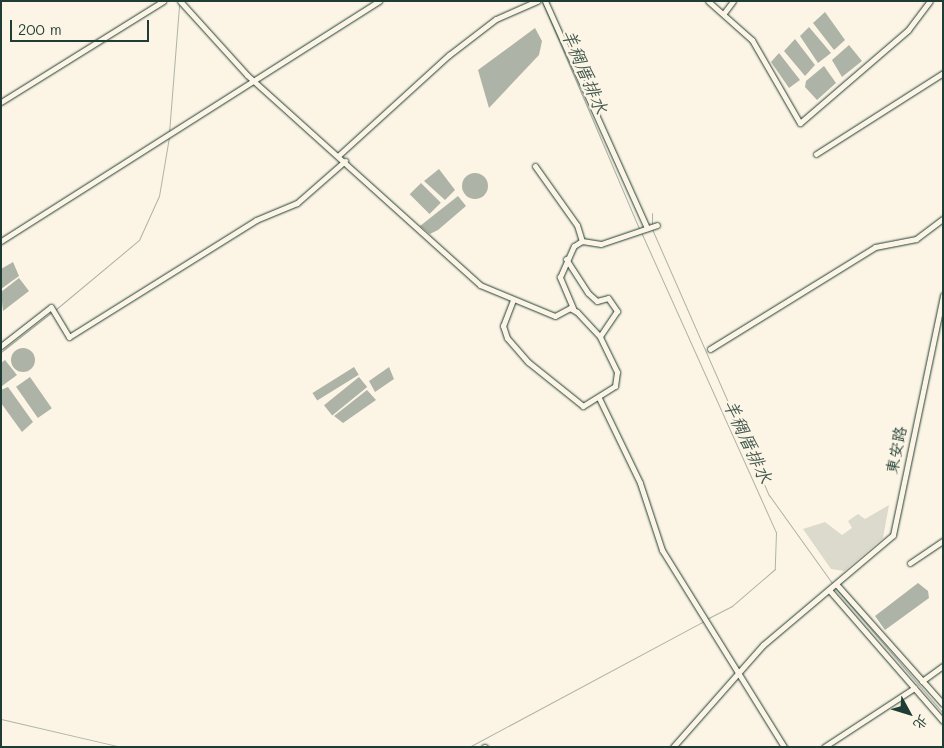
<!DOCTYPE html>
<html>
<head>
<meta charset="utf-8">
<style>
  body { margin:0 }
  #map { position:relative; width:944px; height:748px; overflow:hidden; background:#fcf5e5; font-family:Mali,"LXGW WenKai TC",sans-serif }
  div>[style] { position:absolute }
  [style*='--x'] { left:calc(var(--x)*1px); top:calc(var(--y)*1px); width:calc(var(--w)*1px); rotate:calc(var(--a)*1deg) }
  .green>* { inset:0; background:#dcdacc }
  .water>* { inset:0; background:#aeb3a7; transform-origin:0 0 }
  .round { border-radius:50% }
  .stream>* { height:1px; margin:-0.5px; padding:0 0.5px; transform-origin:0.5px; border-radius:0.5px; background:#aeb3a7 }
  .roads { filter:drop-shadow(0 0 1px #1f3d34) drop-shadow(0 0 1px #1f3d34) }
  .minor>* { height:5px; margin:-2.5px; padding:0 2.5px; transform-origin:2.5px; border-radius:2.5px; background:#fcf5e5 }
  span { translate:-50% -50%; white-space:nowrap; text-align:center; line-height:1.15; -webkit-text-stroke:4.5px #fcf5e5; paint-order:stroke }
  .street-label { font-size:16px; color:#1f3d34 }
  .water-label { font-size:18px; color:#435a51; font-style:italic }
  .frame { position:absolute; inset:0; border:2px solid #1f3d34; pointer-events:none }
  .north { position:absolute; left:884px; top:688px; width:50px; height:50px; -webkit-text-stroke:4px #fcf5e5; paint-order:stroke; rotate:129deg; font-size:14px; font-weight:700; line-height:20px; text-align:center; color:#1f3d34 }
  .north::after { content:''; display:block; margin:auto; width:18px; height:22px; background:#1f3d34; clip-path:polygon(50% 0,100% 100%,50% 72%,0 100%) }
  .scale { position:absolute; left:10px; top:20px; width:139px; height:22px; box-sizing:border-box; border:2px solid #1f3d34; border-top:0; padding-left:6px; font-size:15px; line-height:18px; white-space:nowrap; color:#1f3d34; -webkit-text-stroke:4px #fcf5e5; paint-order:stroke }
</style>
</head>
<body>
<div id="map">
  <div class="green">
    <div style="clip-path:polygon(889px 505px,883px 538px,844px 571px,831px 569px,803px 529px,825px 522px,842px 535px,852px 528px,848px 521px,858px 514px,865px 519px)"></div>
  </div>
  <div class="water">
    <div style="clip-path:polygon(825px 12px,845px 40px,834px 50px,813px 23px)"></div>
    <div style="clip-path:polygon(809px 27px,831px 53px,818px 63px,800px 36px)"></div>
    <div style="clip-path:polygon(535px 28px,542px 41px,539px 55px,489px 108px,478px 70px)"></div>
    <div style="clip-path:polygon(795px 39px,815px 65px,805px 76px,784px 51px)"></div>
    <div style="clip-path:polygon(849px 45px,862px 61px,842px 77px,832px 60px)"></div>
    <div style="clip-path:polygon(779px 53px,800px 80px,789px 88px,771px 62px)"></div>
    <div style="clip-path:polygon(824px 66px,836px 83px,817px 100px,805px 87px,806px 81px)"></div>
    <div style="clip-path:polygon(439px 169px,455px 190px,445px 200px,424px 181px)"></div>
    <div class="round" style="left:462px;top:173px;width:26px;height:26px"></div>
    <div style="left:421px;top:183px;width:28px;height:16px;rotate:45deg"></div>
    <div style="clip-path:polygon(458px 196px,466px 206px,438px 230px,430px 234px,420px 226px)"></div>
    <div style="clip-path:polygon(13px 262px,19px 276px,1px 289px,1px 269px)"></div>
    <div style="clip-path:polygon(19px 278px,29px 291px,3px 311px,1px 292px)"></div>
    <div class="round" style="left:11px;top:348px;width:24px;height:24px"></div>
    <div style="clip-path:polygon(5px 360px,17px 375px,2px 386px,1px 363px)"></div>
    <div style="left:354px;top:367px;width:9px;height:49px;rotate:58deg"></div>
    <div style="clip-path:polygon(389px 367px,394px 379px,375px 392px,369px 381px)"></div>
    <div style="left:30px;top:377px;width:38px;height:17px;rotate:55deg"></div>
    <div style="left:359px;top:377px;width:13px;height:45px;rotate:51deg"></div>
    <div style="clip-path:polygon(8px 387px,33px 422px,22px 432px,1px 403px,1px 390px)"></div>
    <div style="clip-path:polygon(367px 390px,376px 400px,343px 423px,334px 416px)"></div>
    <div style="clip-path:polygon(918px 583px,928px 591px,929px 598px,885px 630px,875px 616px)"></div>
  </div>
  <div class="stream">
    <div style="--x:542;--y:1;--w:247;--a:66.9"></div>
    <div style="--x:169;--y:133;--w:128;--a:-85.5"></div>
    <div style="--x:652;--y:213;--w:12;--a:90"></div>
    <div style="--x:652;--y:229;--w:291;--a:66.3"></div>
    <div style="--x:769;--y:495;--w:108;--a:54.4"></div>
    <div style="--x:641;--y:232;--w:329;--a:65.8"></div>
    <div style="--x:776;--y:532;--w:37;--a:92"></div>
    <div style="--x:775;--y:569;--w:57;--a:139.3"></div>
    <div style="--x:732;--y:606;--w:28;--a:153"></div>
    <div style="--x:55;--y:310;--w:109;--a:-39.8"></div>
    <div style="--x:139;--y:240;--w:48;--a:-65.6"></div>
    <div style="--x:159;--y:196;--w:60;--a:-80.4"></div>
    <div style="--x:1;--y:352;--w:65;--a:-38.1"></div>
    <div style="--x:834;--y:586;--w:167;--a:49.4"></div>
    <div style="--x:1;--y:719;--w:123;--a:13.1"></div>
    <div style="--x:469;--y:747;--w:267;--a:-28.2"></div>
  </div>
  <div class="roads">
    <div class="minor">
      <div style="--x:180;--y:1;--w:100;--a:47.8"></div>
      <div style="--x:247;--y:75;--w:314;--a:42"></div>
      <div style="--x:480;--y:285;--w:81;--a:22.5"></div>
      <div style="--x:555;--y:316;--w:17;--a:-28"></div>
      <div style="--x:570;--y:308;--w:8;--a:30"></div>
      <div style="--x:577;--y:312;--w:34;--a:47"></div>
      <div style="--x:600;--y:337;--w:39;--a:64"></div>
      <div style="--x:617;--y:372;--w:14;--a:98"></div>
      <div style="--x:615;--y:386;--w:38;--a:148"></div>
      <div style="--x:583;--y:406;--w:70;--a:-141.3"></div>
      <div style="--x:528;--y:362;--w:32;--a:-131"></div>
      <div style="--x:507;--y:338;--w:13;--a:-108"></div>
      <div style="--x:503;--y:326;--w:28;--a:-69"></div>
      <div style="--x:545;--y:1;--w:249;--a:65.8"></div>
      <div style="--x:708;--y:1;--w:59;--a:41.6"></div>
      <div style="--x:752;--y:40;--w:96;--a:60"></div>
      <div style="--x:800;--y:123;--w:143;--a:-40.7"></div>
      <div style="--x:908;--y:30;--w:36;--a:-53"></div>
      <div style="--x:724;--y:13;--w:15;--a:-53"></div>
      <div style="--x:1;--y:102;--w:191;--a:-31.9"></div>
      <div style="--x:816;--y:154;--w:151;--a:-32.5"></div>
      <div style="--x:339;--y:155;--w:149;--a:-42.3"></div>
      <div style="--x:449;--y:55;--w:59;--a:-37.5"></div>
      <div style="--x:496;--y:19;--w:45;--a:-23.7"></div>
      <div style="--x:535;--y:166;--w:72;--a:54.6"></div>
      <div style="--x:577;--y:225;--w:17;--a:73"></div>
      <div style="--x:1;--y:241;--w:448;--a:-32.4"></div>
      <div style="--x:566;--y:259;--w:40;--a:57.1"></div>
      <div style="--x:588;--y:293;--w:12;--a:42"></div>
      <div style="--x:597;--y:301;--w:11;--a:-15"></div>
      <div style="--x:608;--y:298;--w:16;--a:55"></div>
      <div style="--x:617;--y:311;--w:30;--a:124"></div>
      <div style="--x:573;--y:308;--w:34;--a:-113"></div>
      <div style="--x:560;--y:277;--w:34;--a:-66"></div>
      <div style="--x:574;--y:246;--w:9;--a:-32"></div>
      <div style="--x:582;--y:241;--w:19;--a:9"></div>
      <div style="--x:601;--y:244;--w:59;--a:-18.7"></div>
      <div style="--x:1;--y:346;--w:63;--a:-38"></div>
      <div style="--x:51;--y:307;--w:35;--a:59"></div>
      <div style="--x:69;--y:337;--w:221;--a:-32"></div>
      <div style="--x:256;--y:220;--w:44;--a:-22.5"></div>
      <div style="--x:297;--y:203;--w:64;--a:-41.2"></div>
      <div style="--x:710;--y:349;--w:194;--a:-31.7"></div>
      <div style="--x:875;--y:247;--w:42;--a:-11"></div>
      <div style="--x:916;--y:239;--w:34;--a:-37"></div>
      <div style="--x:599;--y:398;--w:94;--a:64.2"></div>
      <div style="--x:640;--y:483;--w:71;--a:71.8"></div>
      <div style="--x:662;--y:550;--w:232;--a:58.2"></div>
      <div style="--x:910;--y:563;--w:40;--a:-34"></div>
      <div style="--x:837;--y:585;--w:159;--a:48.3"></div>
      <div style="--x:830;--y:591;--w:172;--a:49"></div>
      <div style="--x:922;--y:681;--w:26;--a:-36"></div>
      <div style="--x:484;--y:747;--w:1;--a:0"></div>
      <div style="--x:673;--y:747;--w:136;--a:-48.6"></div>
      <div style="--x:763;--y:645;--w:170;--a:-40.2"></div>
      <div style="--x:893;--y:535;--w:245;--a:-78.2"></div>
      <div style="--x:824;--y:747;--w:108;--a:-33.2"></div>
    </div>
  </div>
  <div class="street-label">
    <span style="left:896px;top:450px;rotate:-79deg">東安路</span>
  </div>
  <div class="water-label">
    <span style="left:585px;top:71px;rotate:67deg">羊稠厝排水</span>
    <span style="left:748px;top:441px;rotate:65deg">羊稠厝排水</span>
  </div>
  <div class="frame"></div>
  <div class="north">北</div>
  <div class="scale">200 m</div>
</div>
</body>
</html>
